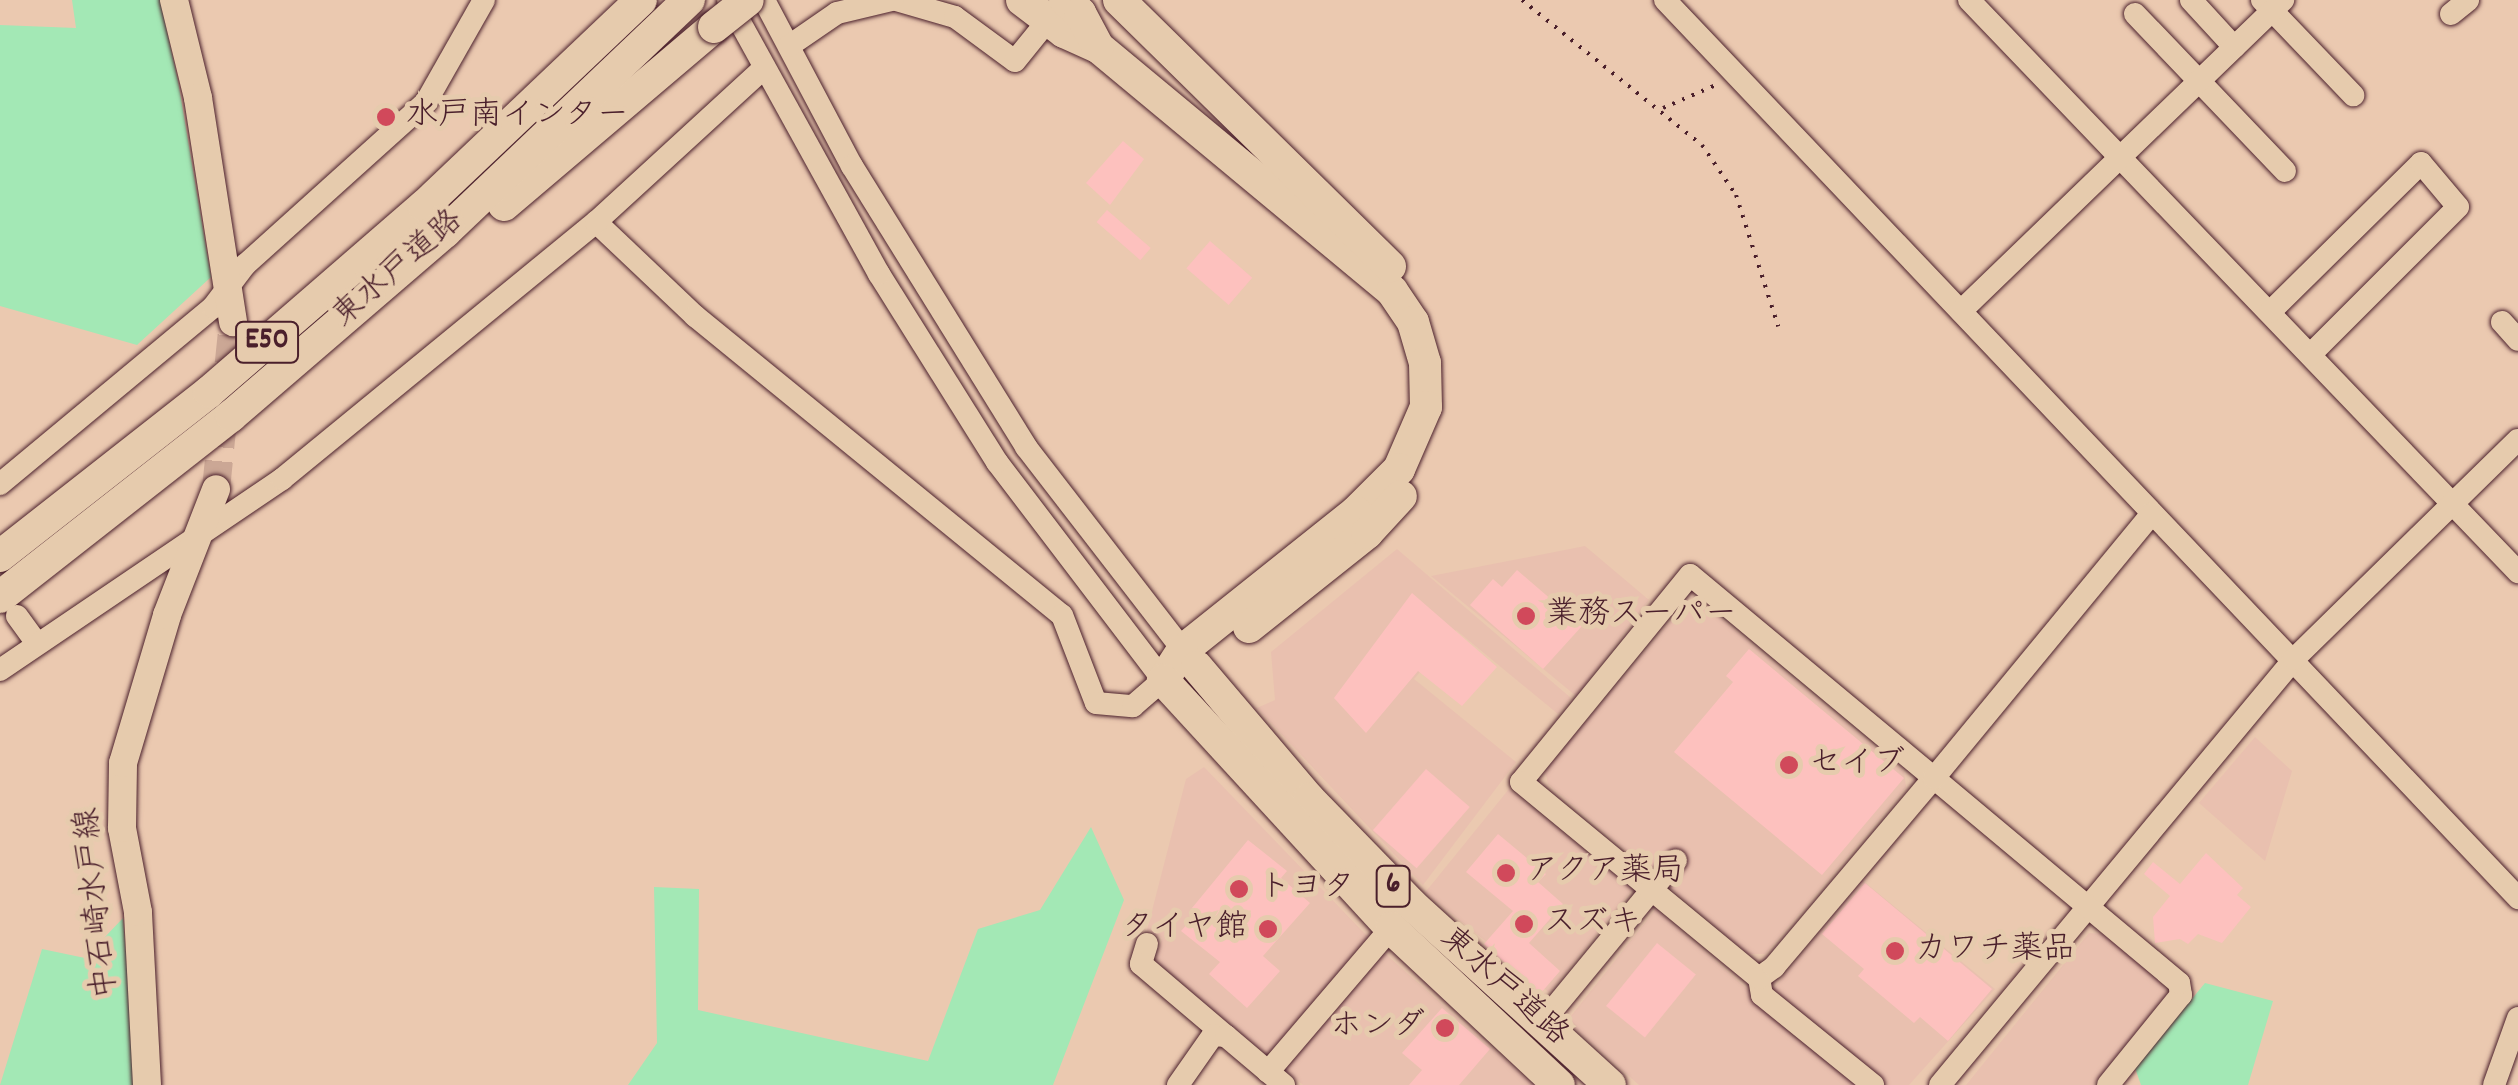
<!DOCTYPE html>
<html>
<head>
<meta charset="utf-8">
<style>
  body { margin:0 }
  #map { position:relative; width:2518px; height:1085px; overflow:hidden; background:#ebc9b0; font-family:Dekko,"Klee One",sans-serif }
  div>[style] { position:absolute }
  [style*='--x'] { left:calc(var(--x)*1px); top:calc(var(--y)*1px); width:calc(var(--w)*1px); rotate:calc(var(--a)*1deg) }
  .built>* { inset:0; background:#e9c0af; transform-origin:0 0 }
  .green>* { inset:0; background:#a3e8b5 }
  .building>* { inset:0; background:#fdc1be; transform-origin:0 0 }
  .major-tunnel>* { height:28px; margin-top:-14px; transform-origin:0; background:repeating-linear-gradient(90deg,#cba795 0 28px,transparent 0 42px) }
  .path>* { height:4px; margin-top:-2px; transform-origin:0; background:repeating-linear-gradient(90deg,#4a1f2b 0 2.5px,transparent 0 10.5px) }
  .roads { filter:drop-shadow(0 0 2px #4a1f2b) drop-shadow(0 0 2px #4a1f2b) }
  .minor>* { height:22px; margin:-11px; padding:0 11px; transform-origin:11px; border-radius:11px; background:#e6cbad }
  .major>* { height:28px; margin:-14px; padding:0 14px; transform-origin:14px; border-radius:14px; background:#e6cbad }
  .highway>* { height:32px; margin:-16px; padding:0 16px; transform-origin:16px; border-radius:16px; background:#e6cbad }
  .bridges { filter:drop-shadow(0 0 2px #4a1f2b) drop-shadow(0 0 2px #4a1f2b) }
  .highway-bridge>* { height:32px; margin:-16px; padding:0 16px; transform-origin:16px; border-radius:16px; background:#e6cbad }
  .dots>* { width:28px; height:28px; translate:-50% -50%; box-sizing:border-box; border:5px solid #e6cbad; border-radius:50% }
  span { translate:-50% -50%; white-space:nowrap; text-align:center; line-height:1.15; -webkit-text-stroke:10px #e6cbad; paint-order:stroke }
  .shield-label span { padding:2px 8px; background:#e6cbad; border:2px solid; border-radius:8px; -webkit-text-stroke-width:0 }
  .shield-label { font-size:30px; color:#4a1f2b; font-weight:700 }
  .poi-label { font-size:32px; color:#4a1f2b }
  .left { translate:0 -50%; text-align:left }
  .right { translate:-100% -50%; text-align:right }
  .street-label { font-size:32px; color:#4a1f2b }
</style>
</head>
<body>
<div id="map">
  <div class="built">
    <div style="clip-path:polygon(1585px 546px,1649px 600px,1576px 696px,1431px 576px)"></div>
    <div style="clip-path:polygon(1397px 549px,1571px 698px,1558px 714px,1456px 630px,1414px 679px,1516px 762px,1423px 885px,1257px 708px,1275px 700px,1271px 652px)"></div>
    <div style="clip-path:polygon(1687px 602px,1701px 602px,1904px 772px,1906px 787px,1765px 954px,1748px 954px,1548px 784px,1545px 770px)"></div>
    <div style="clip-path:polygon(2255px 737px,2292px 771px,2265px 861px,2199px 803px)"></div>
    <div style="clip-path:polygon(1204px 767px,1369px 938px,1269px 1059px,1155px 964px,1162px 938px,1147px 930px,1186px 779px)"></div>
    <div style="left:1509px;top:789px;width:159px;height:133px;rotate:39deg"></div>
    <div style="clip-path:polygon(1862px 880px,1995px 989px,1909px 1085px,1882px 1085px,1773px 990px)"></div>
    <div style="clip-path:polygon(1656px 909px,1856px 1085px,1639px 1085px,1567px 1021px)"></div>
    <div style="clip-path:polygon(2089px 933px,2104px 934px,2164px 985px,2167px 997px,2093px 1085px,1966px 1085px)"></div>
    <div style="clip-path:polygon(1380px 949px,1533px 1085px,1303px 1085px,1280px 1066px)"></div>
  </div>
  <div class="green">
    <div style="clip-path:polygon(72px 0,160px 0,178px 81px,211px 277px,137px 345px,0 306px,0 25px,76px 28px)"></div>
    <div style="clip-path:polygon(1091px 827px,1124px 900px,1053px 1085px,628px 1085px,657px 1043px,654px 887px,699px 889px,698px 1010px,928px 1061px,978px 929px,1040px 910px)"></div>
    <div style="clip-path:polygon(123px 918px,137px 1085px,0 1085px,42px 949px,85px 958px)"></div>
    <div style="clip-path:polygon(2205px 983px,2273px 1001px,2248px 1085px,2141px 1085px,2135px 1068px)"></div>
  </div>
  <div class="building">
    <div style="clip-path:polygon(1123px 141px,1144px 159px,1110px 205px,1086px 183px)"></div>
    <div style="left:1107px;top:210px;width:58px;height:16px;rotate:41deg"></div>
    <div style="left:1210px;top:241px;width:56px;height:36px;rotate:41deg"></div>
    <div style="clip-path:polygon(1517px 570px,1582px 626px,1543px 669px,1470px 605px,1493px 579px,1502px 587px)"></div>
    <div style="clip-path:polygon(1412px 593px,1497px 667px,1462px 706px,1418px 671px,1366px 733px,1334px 698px)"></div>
    <div style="clip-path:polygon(1749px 649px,1904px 778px,1822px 875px,1674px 752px,1733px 682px,1726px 676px)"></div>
    <div style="left:1426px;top:769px;width:58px;height:81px;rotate:41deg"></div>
    <div style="clip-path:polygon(1498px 834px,1546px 874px,1538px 882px,1563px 904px,1529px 943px,1560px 971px,1540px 994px,1484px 944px,1513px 911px,1466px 872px)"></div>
    <div style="clip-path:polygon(1248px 840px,1287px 871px,1281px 878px,1310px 903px,1263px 956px,1280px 971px,1247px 1008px,1209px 974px,1220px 962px,1181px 931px,1198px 912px,1192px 908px)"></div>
    <div style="clip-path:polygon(2206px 853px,2243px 888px,2237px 895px,2251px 907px,2222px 943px,2198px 934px,2188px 944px,2180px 939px,2155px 943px,2153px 917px,2170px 896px,2144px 874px,2153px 862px,2180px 884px)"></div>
    <div style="clip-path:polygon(1865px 883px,1992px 989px,1948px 1041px,1920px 1017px,1914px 1023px,1858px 976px,1864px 969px,1822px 934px)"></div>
    <div style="left:1657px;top:943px;width:50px;height:81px;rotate:39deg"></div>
    <div style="clip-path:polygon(1442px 1008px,1490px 1049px,1459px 1085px,1409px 1085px,1422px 1070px,1402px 1053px)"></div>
  </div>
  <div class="major-tunnel">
    <div style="--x:216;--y:489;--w:168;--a:-84.2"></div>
  </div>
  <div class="path">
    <div style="--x:1522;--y:0;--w:231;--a:38.9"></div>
    <div style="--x:1702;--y:145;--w:60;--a:55.8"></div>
    <div style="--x:1736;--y:195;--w:138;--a:72.2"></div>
    <div style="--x:1663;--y:108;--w:58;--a:-23.5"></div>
  </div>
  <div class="roads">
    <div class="minor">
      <div style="--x:764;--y:0;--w:188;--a:62.1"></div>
      <div style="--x:852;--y:166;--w:331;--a:58.2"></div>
      <div style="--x:1026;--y:447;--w:268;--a:52.3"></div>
      <div style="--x:896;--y:0;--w:61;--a:16.1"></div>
      <div style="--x:955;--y:17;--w:74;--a:36.3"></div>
      <div style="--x:1015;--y:61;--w:41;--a:-50.9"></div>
      <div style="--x:1665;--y:0;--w:1239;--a:46.47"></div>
      <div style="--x:1969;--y:0;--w:793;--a:46.18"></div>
      <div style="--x:2191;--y:0;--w:64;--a:47.5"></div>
      <div style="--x:2262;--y:0;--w:132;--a:46.2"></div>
      <div style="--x:2135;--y:14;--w:217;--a:46.3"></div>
      <div style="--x:2451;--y:14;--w:22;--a:-39"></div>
      <div style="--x:789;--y:46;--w:58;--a:-34.5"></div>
      <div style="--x:837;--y:13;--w:57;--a:-13.3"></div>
      <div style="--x:596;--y:222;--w:137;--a:43.5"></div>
      <div style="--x:695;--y:316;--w:473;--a:39.2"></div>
      <div style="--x:1062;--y:615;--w:94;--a:68.9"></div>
      <div style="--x:1096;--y:703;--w:37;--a:5"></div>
      <div style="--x:1133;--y:706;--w:40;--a:-41"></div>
      <div style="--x:1163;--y:680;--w:274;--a:-127.3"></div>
      <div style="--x:997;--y:462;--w:222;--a:-122.1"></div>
      <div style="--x:879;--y:274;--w:312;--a:-118.9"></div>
      <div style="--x:1961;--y:311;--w:448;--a:-44"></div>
      <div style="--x:2270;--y:312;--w:212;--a:-44.6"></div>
      <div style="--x:2421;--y:163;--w:57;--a:49.9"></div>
      <div style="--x:2458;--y:207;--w:209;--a:135"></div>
      <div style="--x:2502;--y:322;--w:24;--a:48"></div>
      <div style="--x:0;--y:484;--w:277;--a:-39.7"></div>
      <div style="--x:213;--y:307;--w:53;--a:-52.7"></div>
      <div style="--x:245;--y:265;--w:244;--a:-42"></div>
      <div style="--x:426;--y:102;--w:117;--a:-60.4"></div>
      <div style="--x:17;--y:616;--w:34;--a:54"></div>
      <div style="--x:0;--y:670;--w:341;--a:-34.1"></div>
      <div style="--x:282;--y:479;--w:406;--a:-39.3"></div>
      <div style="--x:596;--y:222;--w:228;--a:-42.5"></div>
      <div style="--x:1147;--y:944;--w:21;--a:107"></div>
      <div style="--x:1141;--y:964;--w:111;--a:40.3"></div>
      <div style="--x:1759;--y:978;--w:17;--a:80"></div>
      <div style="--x:1762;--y:995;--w:143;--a:39"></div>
      <div style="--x:1541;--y:1024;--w:212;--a:-50.5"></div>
      <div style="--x:1268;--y:1072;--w:189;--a:-49.5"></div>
      <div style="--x:1178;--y:1085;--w:61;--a:-55"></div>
      <div style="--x:1213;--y:1035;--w:13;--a:4"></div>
      <div style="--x:1226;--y:1036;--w:76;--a:40.2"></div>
      <div style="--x:1940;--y:1085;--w:554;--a:-50.27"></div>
      <div style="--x:2294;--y:659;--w:313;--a:-44.4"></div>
      <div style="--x:2108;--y:1085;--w:116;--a:-51"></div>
      <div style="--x:2181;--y:995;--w:12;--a:-99"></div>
      <div style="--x:2179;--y:983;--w:319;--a:-140.1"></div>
      <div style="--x:1934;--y:778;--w:317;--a:-140.2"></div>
      <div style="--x:1690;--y:575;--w:267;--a:129.2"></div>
      <div style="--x:1521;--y:782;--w:308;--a:39.5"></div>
      <div style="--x:1759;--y:978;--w:19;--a:-36"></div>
      <div style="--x:1774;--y:967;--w:248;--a:-49.8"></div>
      <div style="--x:1934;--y:778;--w:342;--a:-50.5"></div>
      <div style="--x:2494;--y:1085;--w:71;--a:-70.3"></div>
    </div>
    <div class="major">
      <div style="--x:174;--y:0;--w:101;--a:76.2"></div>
      <div style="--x:198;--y:98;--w:227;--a:81.1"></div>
      <div style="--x:147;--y:1085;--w:173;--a:-93"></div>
      <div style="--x:138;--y:912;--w:86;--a:-100.8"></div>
      <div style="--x:122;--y:828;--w:65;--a:-89.1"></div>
      <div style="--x:123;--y:763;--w:154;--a:-73.4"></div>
      <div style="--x:167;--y:615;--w:135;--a:-68.7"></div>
    </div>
    <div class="highway">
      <div style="--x:1022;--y:0;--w:53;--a:37.3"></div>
      <div style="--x:1064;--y:32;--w:37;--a:24"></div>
      <div style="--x:1098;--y:47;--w:382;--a:39.7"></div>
      <div style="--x:1392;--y:291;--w:37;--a:56"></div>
      <div style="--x:1413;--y:322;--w:43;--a:73.7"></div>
      <div style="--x:1425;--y:363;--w:44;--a:88.7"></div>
      <div style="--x:1426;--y:407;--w:68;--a:113.5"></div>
      <div style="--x:1399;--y:469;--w:61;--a:135"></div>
      <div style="--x:1356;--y:512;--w:223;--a:141.4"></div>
      <div style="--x:1182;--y:651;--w:35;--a:123"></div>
      <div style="--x:1065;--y:0;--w:20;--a:41"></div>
      <div style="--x:1080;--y:13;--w:38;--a:62"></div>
      <div style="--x:1119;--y:0;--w:380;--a:44.5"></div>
      <div style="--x:504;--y:205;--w:275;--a:-40.3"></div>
      <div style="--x:0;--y:556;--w:266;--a:-38.1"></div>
      <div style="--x:209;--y:392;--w:284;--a:-40.9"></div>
      <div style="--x:424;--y:206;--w:299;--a:-43.5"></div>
      <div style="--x:0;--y:597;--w:293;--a:-38.1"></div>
      <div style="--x:231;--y:416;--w:282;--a:-40.7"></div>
      <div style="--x:445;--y:232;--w:337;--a:-43.6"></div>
      <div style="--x:1249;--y:627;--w:151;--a:-38.5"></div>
      <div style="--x:1367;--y:533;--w:50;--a:-47.4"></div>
      <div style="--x:1197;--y:667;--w:173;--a:49.7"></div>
      <div style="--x:1309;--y:799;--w:146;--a:45.8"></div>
      <div style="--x:1411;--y:904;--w:269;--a:42.3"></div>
      <div style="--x:1163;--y:680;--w:337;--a:47.4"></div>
      <div style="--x:1391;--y:928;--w:230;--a:43.1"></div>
    </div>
  </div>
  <div class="bridges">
    <div class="highway-bridge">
      <div style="--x:714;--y:27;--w:43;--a:-38.5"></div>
    </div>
  </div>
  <div class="dots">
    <div style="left:386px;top:117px;background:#d1495b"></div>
    <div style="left:1526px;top:616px;background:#d1495b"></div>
    <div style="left:1789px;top:765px;background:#d1495b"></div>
    <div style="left:1506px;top:873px;background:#d1495b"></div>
    <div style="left:1239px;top:889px;background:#d1495b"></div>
    <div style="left:1524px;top:924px;background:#d1495b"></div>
    <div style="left:1268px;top:929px;background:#d1495b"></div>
    <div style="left:1895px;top:951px;background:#d1495b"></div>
    <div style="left:1445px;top:1028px;background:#d1495b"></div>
  </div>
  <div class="shield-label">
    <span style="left:267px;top:342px">E50</span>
    <span style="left:1393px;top:886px">6</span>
  </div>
  <div class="poi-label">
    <span class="left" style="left:406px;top:117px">水戸南インター</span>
    <span class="left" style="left:1546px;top:616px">業務スーパー</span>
    <span class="left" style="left:1809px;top:765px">セイブ</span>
    <span class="left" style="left:1526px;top:873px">アクア薬局</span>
    <span class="left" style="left:1259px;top:889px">トヨタ</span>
    <span class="left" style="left:1544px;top:924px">スズキ</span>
    <span class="right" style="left:1248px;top:929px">タイヤ館</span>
    <span class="left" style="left:1915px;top:951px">カワチ薬品</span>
    <span class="right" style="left:1425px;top:1028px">ホンダ</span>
  </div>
  <div class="street-label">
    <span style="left:399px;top:270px;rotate:-41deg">東水戸道路</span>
    <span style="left:99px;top:903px;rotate:-96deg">中石崎水戸線</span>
    <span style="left:1503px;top:988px;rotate:42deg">東水戸道路</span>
  </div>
</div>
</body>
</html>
